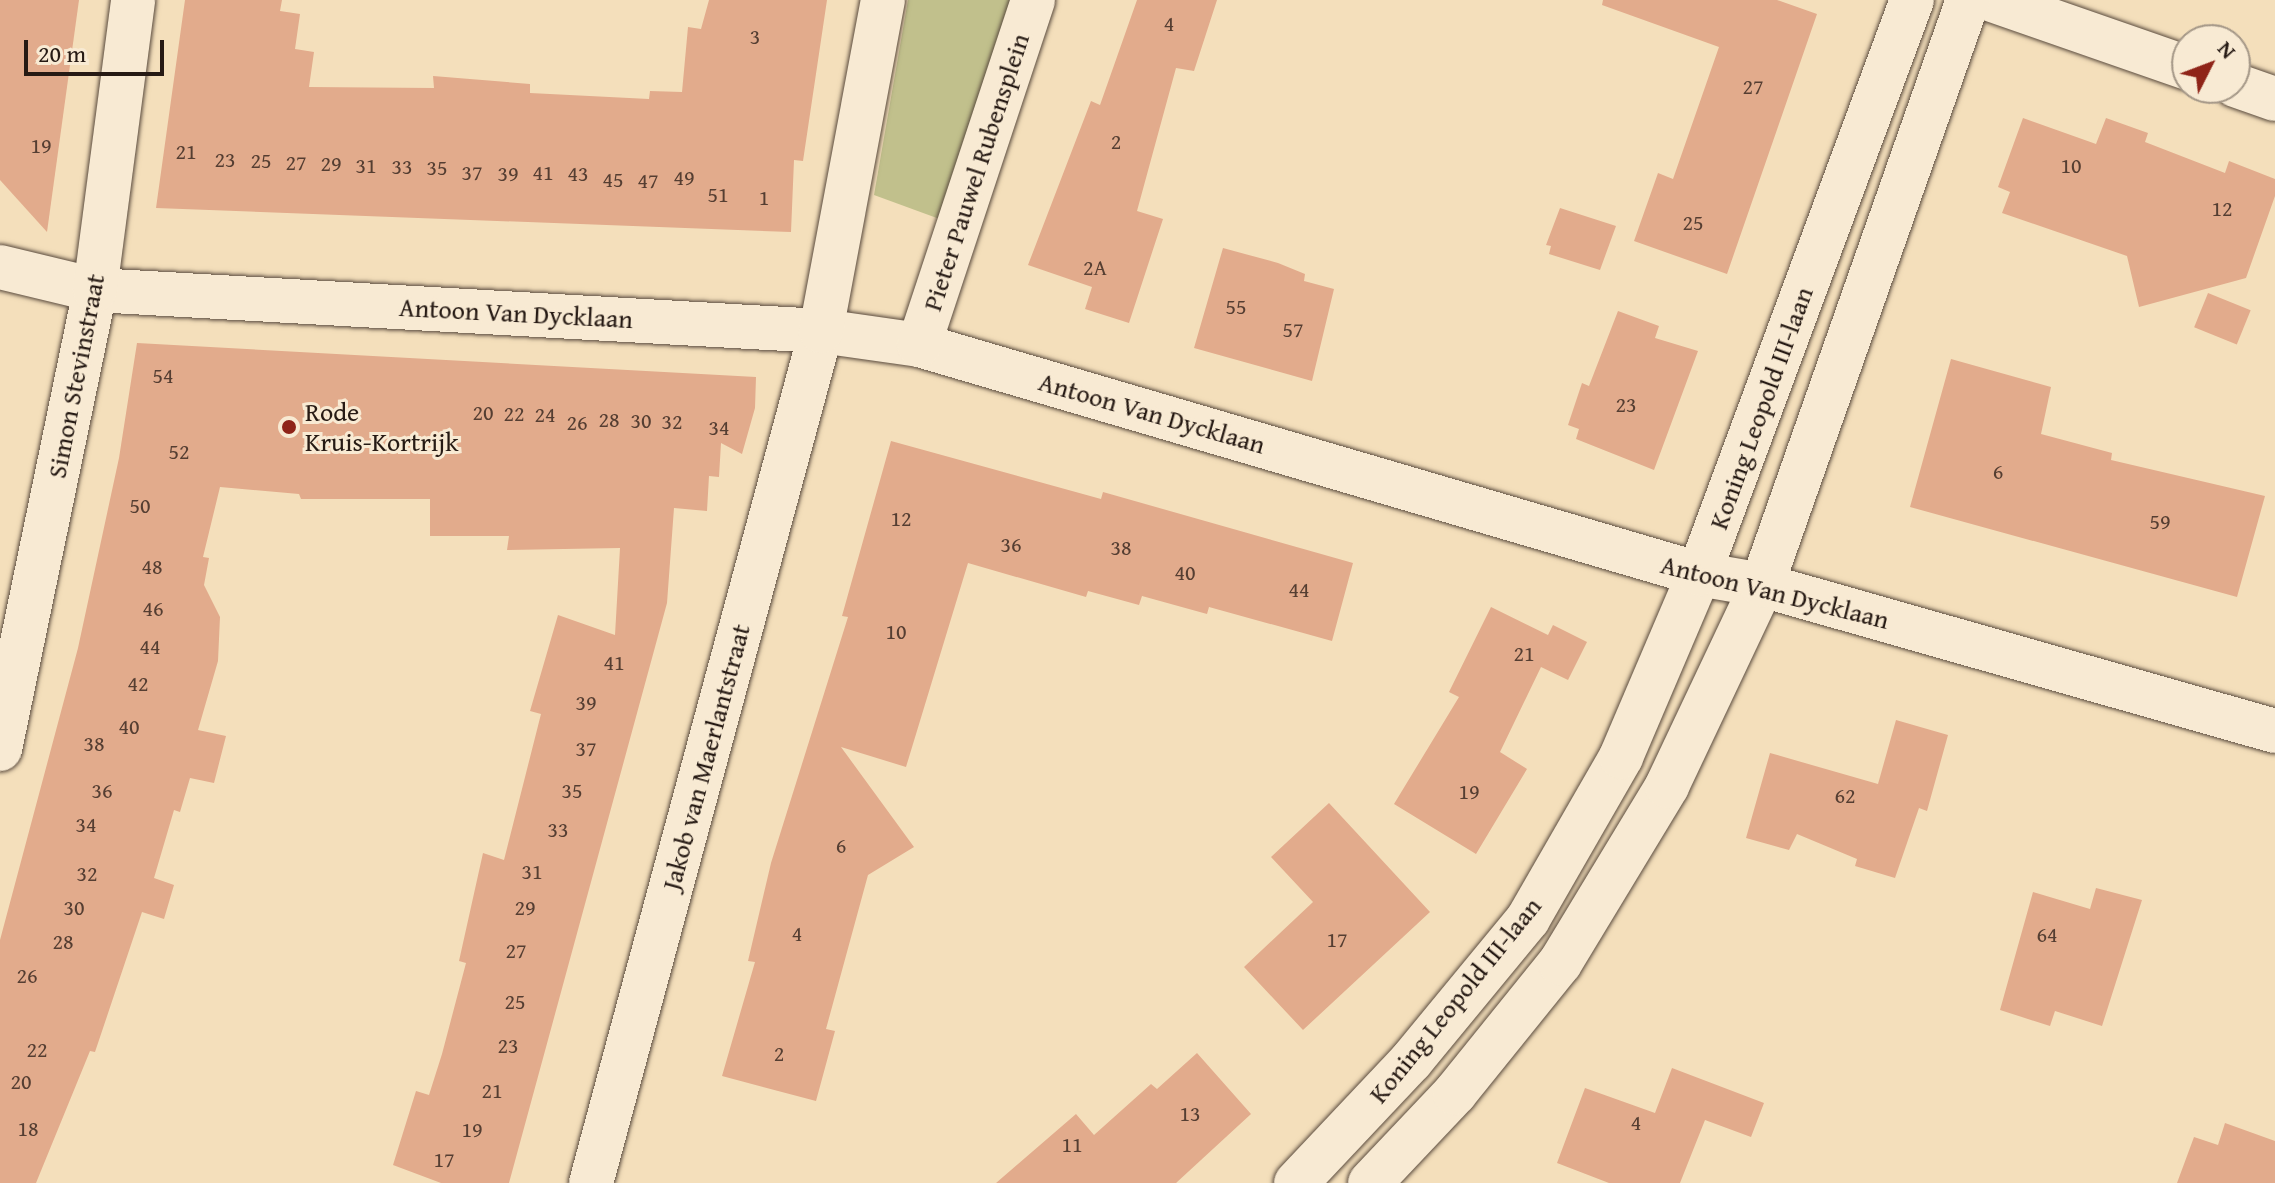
<!DOCTYPE html>
<html>
<head>
<meta charset="utf-8">
<style>
  body { margin:0 }
  #map { position:relative; width:2275px; height:1183px; overflow:hidden; background:#f4dfbb; font-family:"Gentium Book Plus",serif }
  div>[style] { position:absolute }
  [style*='--x'] { left:calc(var(--x)*1px); top:calc(var(--y)*1px); width:calc(var(--w)*1px); rotate:calc(var(--a)*1deg) }
  .green>* { inset:0; background:#c1c08c }
  .building>* { inset:0; background:#e2ab8c; transform-origin:0 0 }
  .roads { filter:drop-shadow(0 0 2px #5a4b3e) drop-shadow(0 0 2px #5a4b3e) }
  .minor>* { height:44px; margin:-22px; padding:0 22px; transform-origin:22px; border-radius:22px; background:#f8ead3 }
  .dots>* { width:22px; height:22px; translate:-50% -50%; box-sizing:border-box; border:4px solid #f8ead3; border-radius:50% }
  span { translate:-50% -50%; white-space:nowrap; text-align:center; line-height:1.15; -webkit-text-stroke:6px #f8ead3; paint-order:stroke }
  .number-label { font-size:22px; color:#553e32 }
  .number-label span { -webkit-text-stroke-width:0 }
  .street-label { font-size:26px; color:#261a14 }
  .poi-label { font-size:26px; color:#261a14 }
  .left { translate:0 -50%; text-align:left }
  .north { position:absolute; left:2171px; top:24px; width:80px; height:80px; box-sizing:border-box; background:#f8ead3; border:2px solid #a49787; border-radius:50%; rotate:48deg; font-size:22px; font-weight:700; line-height:32px; text-align:center; color:#261a14 }
  .north::after { content:''; display:block; margin:auto; width:28px; height:36px; background:#8f2418; clip-path:polygon(50% 0,100% 100%,50% 72%,0 100%) }
  .scale { position:absolute; left:24px; top:40px; width:140px; height:36px; box-sizing:border-box; border:4px solid #261a14; border-top:0; padding-left:10px; font-size:24px; line-height:28px; white-space:nowrap; color:#261a14; -webkit-text-stroke:6px #f8ead3; paint-order:stroke }
</style>
</head>
<body>
<div id="map">
  <div class="green">
    <div style="clip-path:polygon(908px 0,1021px 0,945px 221px,874px 195px)"></div>
  </div>
  <div class="building">
    <div style="clip-path:polygon(0 0,79px 0,47px 232px,0 180px)"></div>
    <div style="clip-path:polygon(185px 0,282px 0,280px 11px,300px 14px,295px 49px,314px 52px,309px 87px,434px 88px,433px 76px,530px 84px,530px 93px,649px 99px,650px 91px,682px 92px,688px 27px,701px 29px,709px 0,827px 0,803px 161px,794px 160px,791px 232px,156px 208px)"></div>
    <div style="clip-path:polygon(1137px 0,1217px 0,1194px 71px,1176px 68px,1137px 211px,1163px 219px,1129px 323px,1085px 309px,1092px 287px,1028px 265px,1091px 101px,1100px 105px)"></div>
    <div style="clip-path:polygon(1603px 0,1777px 0,1817px 14px,1727px 274px,1634px 241px,1658px 173px,1673px 179px,1719px 47px,1602px 5px)"></div>
    <div style="clip-path:polygon(2023px 118px,2096px 144px,2106px 118px,2148px 133px,2145px 142px,2225px 173px,2229px 161px,2275px 179px,2275px 196px,2246px 278px,2139px 307px,2127px 256px,2002px 213px,2010px 192px,1998px 187px)"></div>
    <div style="clip-path:polygon(1560px 208px,1616px 226px,1600px 270px,1549px 254px,1551px 246px,1546px 245px)"></div>
    <div style="clip-path:polygon(1223px 248px,1278px 263px,1305px 274px,1304px 281px,1334px 289px,1312px 381px,1194px 348px)"></div>
    <div style="left:2208px;top:293px;width:46px;height:37px;rotate:22deg"></div>
    <div style="clip-path:polygon(1618px 311px,1659px 326px,1655px 338px,1698px 351px,1654px 470px,1576px 439px,1579px 429px,1568px 425px,1582px 383px,1589px 386px)"></div>
    <div style="clip-path:polygon(137px 343px,756px 377px,755px 408px,742px 454px,721px 443px,719px 477px,709px 476px,707px 511px,674px 508px,667px 603px,509px 1183px,441px 1183px,393px 1165px,416px 1091px,429px 1095px,442px 1054px,466px 963px,459px 961px,483px 853px,504px 860px,541px 714px,530px 711px,558px 615px,615px 635px,620px 548px,507px 550px,509px 536px,430px 536px,430px 499px,301px 499px,299px 494px,220px 487px,203px 557px,209px 558px,204px 585px,220px 617px,218px 661px,198px 730px,226px 736px,214px 783px,190px 778px,180px 812px,174px 810px,154px 878px,174px 885px,164px 919px,142px 912px,95px 1052px,90px 1051px,36px 1183px,0 1183px,0 940px,78px 648px,119px 458px)"></div>
    <div style="clip-path:polygon(1951px 359px,2051px 387px,2041px 434px,2112px 453px,2111px 460px,2265px 496px,2237px 597px,1910px 507px)"></div>
    <div style="clip-path:polygon(891px 441px,1101px 499px,1103px 492px,1353px 563px,1332px 641px,1209px 607px,1207px 614px,1142px 596px,1139px 605px,1088px 591px,1086px 597px,968px 563px,906px 767px,841px 747px,914px 847px,868px 875px,826px 1029px,835px 1031px,816px 1101px,722px 1076px,755px 962px,748px 961px,771px 863px,848px 617px,842px 616px)"></div>
    <div style="clip-path:polygon(1491px 607px,1548px 635px,1553px 625px,1587px 642px,1568px 680px,1541px 667px,1500px 752px,1527px 769px,1476px 854px,1394px 804px,1459px 697px,1449px 692px)"></div>
    <div style="clip-path:polygon(1896px 720px,1948px 735px,1927px 811px,1919px 808px,1895px 878px,1855px 866px,1857px 859px,1797px 834px,1789px 850px,1746px 838px,1770px 753px,1878px 784px)"></div>
    <div style="clip-path:polygon(1329px 803px,1430px 912px,1303px 1030px,1244px 967px,1313px 902px,1271px 857px)"></div>
    <div style="clip-path:polygon(2096px 888px,2142px 900px,2102px 1026px,2055px 1011px,2050px 1026px,2000px 1010px,2033px 892px,2090px 909px)"></div>
    <div style="clip-path:polygon(1197px 1053px,1251px 1114px,1176px 1183px,996px 1183px,1076px 1114px,1094px 1135px,1151px 1084px,1157px 1089px)"></div>
    <div style="clip-path:polygon(1672px 1068px,1764px 1103px,1751px 1137px,1705px 1120px,1680px 1183px,1609px 1183px,1557px 1163px,1585px 1088px,1655px 1113px)"></div>
    <div style="clip-path:polygon(2225px 1123px,2275px 1141px,2275px 1183px,2177px 1183px,2194px 1137px,2218px 1145px)"></div>
  </div>
  <div class="roads">
    <div class="minor">
      <div style="--x:1992;--y:0;--w:207;--a:19.2"></div>
      <div style="--x:2235;--y:85;--w:42;--a:19.3"></div>
      <div style="--x:0;--y:267;--w:98;--a:13.6"></div>
      <div style="--x:95;--y:290;--w:727;--a:3.23"></div>
      <div style="--x:821;--y:331;--w:99;--a:8.1"></div>
      <div style="--x:919;--y:345;--w:813;--a:16.36"></div>
      <div style="--x:1699;--y:574;--w:64;--a:9.9"></div>
      <div style="--x:1762;--y:585;--w:533;--a:15.89"></div>
      <div style="--x:919;--y:345;--w:363;--a:-71.7"></div>
      <div style="--x:0;--y:749;--w:469;--a:-78.3"></div>
      <div style="--x:95;--y:290;--w:292;--a:-82.5"></div>
      <div style="--x:591;--y:1183;--w:882;--a:-74.89"></div>
      <div style="--x:821;--y:331;--w:337;--a:-79.4"></div>
      <div style="--x:1296;--y:1183;--w:168;--a:-46.7"></div>
      <div style="--x:1411;--y:1061;--w:184;--a:-50.5"></div>
      <div style="--x:1528;--y:919;--w:187;--a:-60.1"></div>
      <div style="--x:1621;--y:757;--w:199;--a:-66.9"></div>
      <div style="--x:1699;--y:574;--w:612;--a:-69.64"></div>
      <div style="--x:1370;--y:1183;--w:124;--a:-46.6"></div>
      <div style="--x:1455;--y:1093;--w:167;--a:-51.1"></div>
      <div style="--x:1560;--y:963;--w:207;--a:-58.8"></div>
      <div style="--x:1667;--y:786;--w:222;--a:-64.7"></div>
      <div style="--x:1762;--y:585;--w:620;--a:-70.6"></div>
    </div>
  </div>
  <div class="dots">
    <div style="left:289px;top:427px;background:#8f2418"></div>
  </div>
  <div class="number-label">
    <span style="left:1169px;top:24px">4</span>
    <span style="left:755px;top:37px">3</span>
    <span style="left:1753px;top:87px">27</span>
    <span style="left:1116px;top:142px">2</span>
    <span style="left:41px;top:146px">19</span>
    <span style="left:186px;top:152px">21</span>
    <span style="left:225px;top:160px">23</span>
    <span style="left:261px;top:161px">25</span>
    <span style="left:296px;top:163px">27</span>
    <span style="left:331px;top:164px">29</span>
    <span style="left:366px;top:166px">31</span>
    <span style="left:2071px;top:166px">10</span>
    <span style="left:402px;top:167px">33</span>
    <span style="left:437px;top:168px">35</span>
    <span style="left:472px;top:173px">37</span>
    <span style="left:543px;top:173px">41</span>
    <span style="left:508px;top:174px">39</span>
    <span style="left:578px;top:174px">43</span>
    <span style="left:684px;top:178px">49</span>
    <span style="left:613px;top:180px">45</span>
    <span style="left:648px;top:181px">47</span>
    <span style="left:718px;top:195px">51</span>
    <span style="left:764px;top:198px">1</span>
    <span style="left:2222px;top:209px">12</span>
    <span style="left:1693px;top:223px">25</span>
    <span style="left:1095px;top:268px">2A</span>
    <span style="left:1236px;top:307px">55</span>
    <span style="left:1293px;top:330px">57</span>
    <span style="left:163px;top:376px">54</span>
    <span style="left:1626px;top:405px">23</span>
    <span style="left:483px;top:413px">20</span>
    <span style="left:514px;top:414px">22</span>
    <span style="left:545px;top:415px">24</span>
    <span style="left:609px;top:420px">28</span>
    <span style="left:641px;top:421px">30</span>
    <span style="left:672px;top:422px">32</span>
    <span style="left:577px;top:423px">26</span>
    <span style="left:719px;top:428px">34</span>
    <span style="left:179px;top:452px">52</span>
    <span style="left:1998px;top:472px">6</span>
    <span style="left:140px;top:506px">50</span>
    <span style="left:901px;top:519px">12</span>
    <span style="left:2160px;top:522px">59</span>
    <span style="left:1011px;top:545px">36</span>
    <span style="left:1121px;top:548px">38</span>
    <span style="left:152px;top:567px">48</span>
    <span style="left:1185px;top:573px">40</span>
    <span style="left:1299px;top:590px">44</span>
    <span style="left:153px;top:609px">46</span>
    <span style="left:896px;top:632px">10</span>
    <span style="left:150px;top:647px">44</span>
    <span style="left:1524px;top:654px">21</span>
    <span style="left:614px;top:663px">41</span>
    <span style="left:138px;top:684px">42</span>
    <span style="left:586px;top:703px">39</span>
    <span style="left:129px;top:727px">40</span>
    <span style="left:94px;top:744px">38</span>
    <span style="left:586px;top:749px">37</span>
    <span style="left:102px;top:791px">36</span>
    <span style="left:572px;top:791px">35</span>
    <span style="left:1469px;top:792px">19</span>
    <span style="left:1845px;top:796px">62</span>
    <span style="left:86px;top:825px">34</span>
    <span style="left:558px;top:830px">33</span>
    <span style="left:841px;top:846px">6</span>
    <span style="left:532px;top:872px">31</span>
    <span style="left:87px;top:874px">32</span>
    <span style="left:74px;top:908px">30</span>
    <span style="left:525px;top:908px">29</span>
    <span style="left:797px;top:934px">4</span>
    <span style="left:2047px;top:935px">64</span>
    <span style="left:1337px;top:940px">17</span>
    <span style="left:63px;top:942px">28</span>
    <span style="left:516px;top:951px">27</span>
    <span style="left:27px;top:976px">26</span>
    <span style="left:515px;top:1002px">25</span>
    <span style="left:508px;top:1046px">23</span>
    <span style="left:37px;top:1050px">22</span>
    <span style="left:779px;top:1054px">2</span>
    <span style="left:21px;top:1082px">20</span>
    <span style="left:492px;top:1091px">21</span>
    <span style="left:1190px;top:1114px">13</span>
    <span style="left:1636px;top:1123px">4</span>
    <span style="left:28px;top:1129px">18</span>
    <span style="left:472px;top:1130px">19</span>
    <span style="left:1072px;top:1145px">11</span>
    <span style="left:444px;top:1160px">17</span>
  </div>
  <div class="street-label">
    <span style="left:976px;top:172px;rotate:-72deg">Pieter Pauwel Rubensplein</span>
    <span style="left:516px;top:313px;rotate:3deg">Antoon Van Dycklaan</span>
    <span style="left:76px;top:376px;rotate:-79deg">Simon Stevinstraat</span>
    <span style="left:1761px;top:408px;rotate:-70deg">Koning Leopold III-laan</span>
    <span style="left:1152px;top:413px;rotate:16deg">Antoon Van Dycklaan</span>
    <span style="left:1775px;top:592px;rotate:14deg">Antoon Van Dycklaan</span>
    <span style="left:706px;top:757px;rotate:-75deg">Jakob van Maerlantstraat</span>
    <span style="left:1455px;top:1000px;rotate:-51deg">Koning Leopold III-laan</span>
  </div>
  <div class="poi-label">
    <span class="left" style="left:305px;top:427px">Rode<br>Kruis-Kortrijk</span>
  </div>
  <div class="north">N</div>
  <div class="scale">20 m</div>
</div>
</body>
</html>
